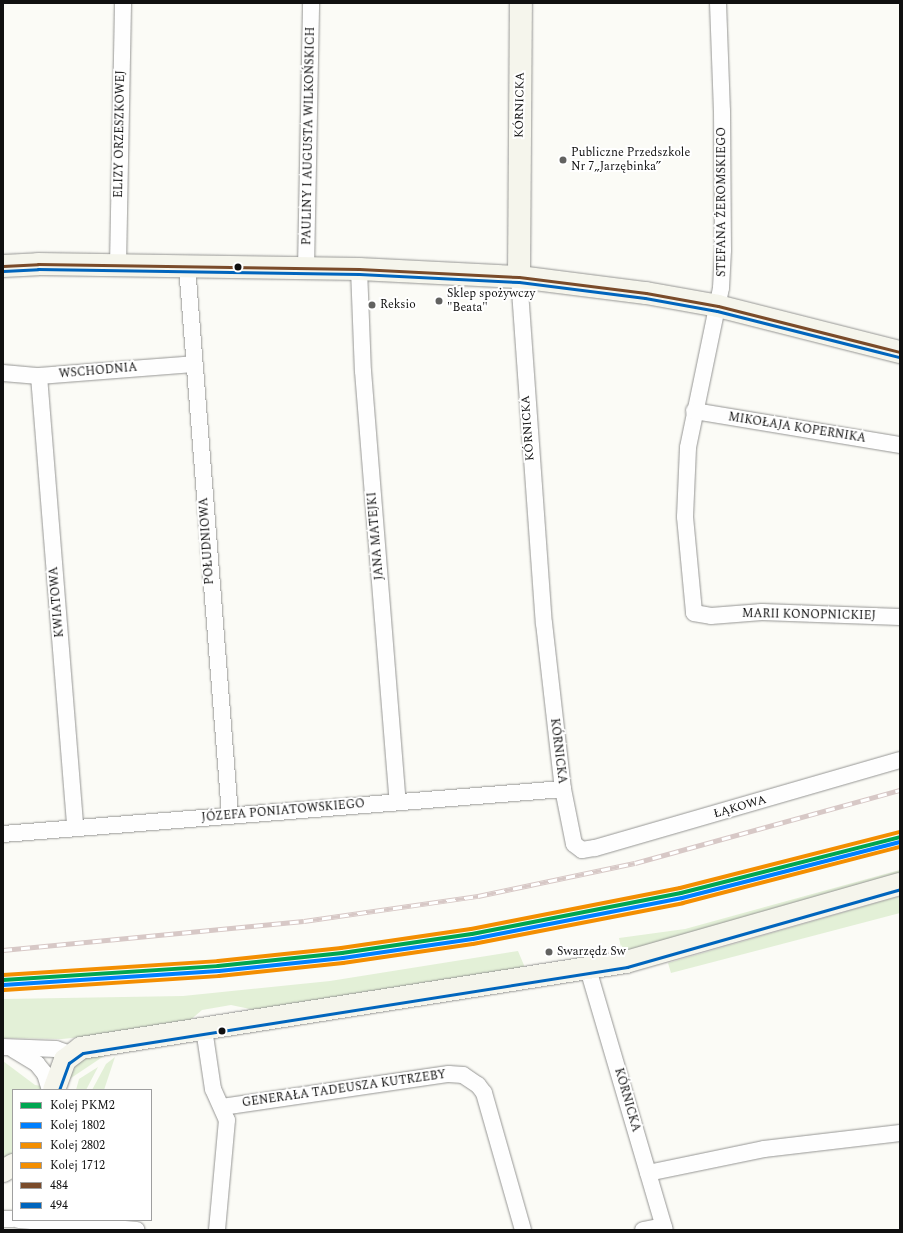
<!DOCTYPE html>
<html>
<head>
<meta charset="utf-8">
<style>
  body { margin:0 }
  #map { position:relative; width:903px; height:1233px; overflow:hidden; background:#fbfbf6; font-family:Spectral,serif }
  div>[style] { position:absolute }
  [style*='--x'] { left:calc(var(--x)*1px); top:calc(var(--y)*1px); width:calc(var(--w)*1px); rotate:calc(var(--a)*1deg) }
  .green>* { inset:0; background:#e3f0d7 }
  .roads { filter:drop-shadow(0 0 1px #969694) drop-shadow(0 0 1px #969694) }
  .street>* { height:16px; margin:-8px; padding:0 8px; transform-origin:8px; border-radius:8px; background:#fefefe }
  .secondary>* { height:22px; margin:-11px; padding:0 11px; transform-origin:11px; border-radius:11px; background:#f5f5ec }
  .rail>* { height:4.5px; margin-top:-2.25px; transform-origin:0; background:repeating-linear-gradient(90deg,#fff 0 9px,#d7c8c6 0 18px); box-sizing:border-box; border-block:1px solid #d7c8c6 }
  .bus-1>* { height:3px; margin:-1.5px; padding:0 1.5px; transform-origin:1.5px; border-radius:1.5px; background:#7a4b2a }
  .bus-2>* { height:3px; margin:-1.5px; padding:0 1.5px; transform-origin:1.5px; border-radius:1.5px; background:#0065bd }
  .rail-1>* { height:4px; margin:-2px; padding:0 2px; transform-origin:2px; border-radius:2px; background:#00a651 }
  .rail-2>* { height:4px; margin:-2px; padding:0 2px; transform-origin:2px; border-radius:2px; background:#0080ff }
  .rail-3>* { height:4px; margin:-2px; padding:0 2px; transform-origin:2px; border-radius:2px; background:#f38e01 }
  .rail-4>* { height:4px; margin:-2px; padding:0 2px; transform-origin:2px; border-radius:2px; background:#f38e01 }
  .dots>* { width:11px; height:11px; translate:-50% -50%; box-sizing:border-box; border:2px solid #fff; border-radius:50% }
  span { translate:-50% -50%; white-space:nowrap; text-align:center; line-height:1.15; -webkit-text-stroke:4px #fff; paint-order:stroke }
  .street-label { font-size:12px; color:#101010 }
  .poi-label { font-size:12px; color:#101010 }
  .left { translate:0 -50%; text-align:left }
  .frame { position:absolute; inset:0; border:4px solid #101010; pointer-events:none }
  .legend { position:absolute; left:12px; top:1089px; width:140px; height:132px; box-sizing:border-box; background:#fff; border:1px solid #9f9f9f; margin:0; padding:5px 7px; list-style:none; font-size:12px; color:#101010 }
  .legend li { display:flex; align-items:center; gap:8px; height:20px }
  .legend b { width:20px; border:1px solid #9f9f9f }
</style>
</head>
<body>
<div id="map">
  <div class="green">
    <div style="clip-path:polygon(900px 870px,900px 877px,623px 957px,619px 938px,685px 929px)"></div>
    <div style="clip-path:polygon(900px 896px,900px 913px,671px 973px,668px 963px)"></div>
    <div style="clip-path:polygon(518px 951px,526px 970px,259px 1011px,231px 1005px,202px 1010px,188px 1022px,142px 1031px,62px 1039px,3px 1038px,3px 999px,183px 996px,330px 981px)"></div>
    <div style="clip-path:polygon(110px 1052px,68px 1080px,77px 1064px,85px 1058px)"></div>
    <div style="clip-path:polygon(115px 1057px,104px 1090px,92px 1090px,106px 1064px)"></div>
    <div style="clip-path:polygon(3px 1061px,35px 1085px,42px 1086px,43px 1090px,13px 1090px,13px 1155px,3px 1161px)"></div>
    <div style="clip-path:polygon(98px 1067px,86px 1090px,76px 1090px,79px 1079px)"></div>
  </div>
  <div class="roads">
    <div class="street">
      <div style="--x:718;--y:3;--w:108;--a:87.9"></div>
      <div style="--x:722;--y:111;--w:139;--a:89.6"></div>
      <div style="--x:723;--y:250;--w:38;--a:93"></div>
      <div style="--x:721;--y:288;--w:163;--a:101.7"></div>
      <div style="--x:688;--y:448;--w:69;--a:92.5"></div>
      <div style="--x:685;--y:517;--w:96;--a:84.6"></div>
      <div style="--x:694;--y:613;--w:17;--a:10"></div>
      <div style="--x:711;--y:616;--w:51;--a:-4.5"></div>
      <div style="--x:762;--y:612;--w:138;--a:2.1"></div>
      <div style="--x:118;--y:265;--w:262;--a:-88.9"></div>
      <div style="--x:187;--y:266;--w:551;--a:85.52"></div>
      <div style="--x:306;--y:268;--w:265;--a:-88.9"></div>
      <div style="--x:359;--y:269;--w:102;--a:87.8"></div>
      <div style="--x:363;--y:371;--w:432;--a:85.4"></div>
      <div style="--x:519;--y:277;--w:347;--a:85.9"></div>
      <div style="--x:544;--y:623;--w:167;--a:83.5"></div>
      <div style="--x:563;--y:789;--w:56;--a:78.7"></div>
      <div style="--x:574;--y:844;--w:10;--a:37"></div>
      <div style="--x:582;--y:850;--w:13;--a:-9"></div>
      <div style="--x:595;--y:848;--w:317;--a:-16.1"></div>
      <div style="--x:3;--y:373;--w:36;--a:5"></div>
      <div style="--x:39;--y:376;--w:155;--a:-4.4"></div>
      <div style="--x:39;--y:376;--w:453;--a:85.4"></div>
      <div style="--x:694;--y:411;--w:209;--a:9.4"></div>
      <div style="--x:3;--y:834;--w:562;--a:-4.59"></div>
      <div style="--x:588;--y:969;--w:272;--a:73.6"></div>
      <div style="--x:204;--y:1029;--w:61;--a:81.5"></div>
      <div style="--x:213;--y:1089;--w:34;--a:66"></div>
      <div style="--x:227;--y:1120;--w:110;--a:95.2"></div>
      <div style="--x:3;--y:1047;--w:53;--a:2.2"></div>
      <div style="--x:56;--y:1049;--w:15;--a:20"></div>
      <div style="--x:14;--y:1050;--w:27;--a:31"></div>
      <div style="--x:37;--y:1064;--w:13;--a:51"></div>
      <div style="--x:45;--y:1074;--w:17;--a:73"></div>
      <div style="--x:222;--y:1107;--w:229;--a:-8.3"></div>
      <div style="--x:449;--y:1074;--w:14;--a:4"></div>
      <div style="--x:463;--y:1075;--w:18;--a:34"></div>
      <div style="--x:478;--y:1085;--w:10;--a:53"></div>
      <div style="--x:484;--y:1093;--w:142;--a:74.1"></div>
      <div style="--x:648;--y:1173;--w:118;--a:-11.7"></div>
      <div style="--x:764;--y:1149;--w:137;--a:-6.7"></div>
      <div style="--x:3;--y:1219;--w:10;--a:0"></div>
      <div style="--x:19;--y:1220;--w:118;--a:4.8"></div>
      <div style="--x:643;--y:1230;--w:21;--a:-11"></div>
    </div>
    <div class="secondary">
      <div style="--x:3;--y:266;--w:35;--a:-3"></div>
      <div style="--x:38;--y:264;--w:321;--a:0.9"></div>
      <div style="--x:359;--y:269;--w:160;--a:2.9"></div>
      <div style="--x:519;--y:277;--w:128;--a:7.2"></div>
      <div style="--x:646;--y:293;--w:73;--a:10.2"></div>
      <div style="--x:718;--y:306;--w:188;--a:14.2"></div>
      <div style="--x:519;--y:277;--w:274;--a:-89.6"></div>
      <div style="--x:54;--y:1090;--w:32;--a:-70"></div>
      <div style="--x:65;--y:1060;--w:20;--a:-37"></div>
      <div style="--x:81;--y:1048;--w:552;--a:-8.97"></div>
      <div style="--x:626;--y:962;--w:285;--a:-15.9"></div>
      <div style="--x:3;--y:1171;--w:12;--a:-31"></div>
    </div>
  </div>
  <div class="rail">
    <div style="--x:3;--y:950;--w:302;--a:-5.5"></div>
    <div style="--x:304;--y:921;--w:176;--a:-8.2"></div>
    <div style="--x:478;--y:896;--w:160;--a:-11.9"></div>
    <div style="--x:635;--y:863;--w:275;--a:-15.4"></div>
  </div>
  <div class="bus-1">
    <div style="--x:3;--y:266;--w:35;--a:-3"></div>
    <div style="--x:38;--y:264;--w:321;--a:0.9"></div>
    <div style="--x:359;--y:269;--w:160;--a:2.9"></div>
    <div style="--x:519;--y:277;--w:128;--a:7.2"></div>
    <div style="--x:646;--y:293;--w:73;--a:10.2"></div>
    <div style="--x:718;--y:306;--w:188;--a:14.2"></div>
  </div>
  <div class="bus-2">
    <div style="--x:3;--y:271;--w:35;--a:-3"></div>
    <div style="--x:38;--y:269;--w:321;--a:0.9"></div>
    <div style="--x:359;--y:274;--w:160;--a:2.9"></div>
    <div style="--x:519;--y:282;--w:127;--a:7.2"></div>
    <div style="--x:645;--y:298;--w:73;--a:10.2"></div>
    <div style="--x:717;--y:311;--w:188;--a:14.2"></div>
    <div style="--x:59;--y:1090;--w:29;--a:-70"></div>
    <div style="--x:69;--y:1063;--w:17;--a:-36"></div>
    <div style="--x:83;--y:1053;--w:551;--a:-8.98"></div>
    <div style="--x:627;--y:967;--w:284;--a:-15.9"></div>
  </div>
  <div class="rail-1">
    <div style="--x:3;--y:980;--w:215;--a:-3.7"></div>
    <div style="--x:218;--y:966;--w:125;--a:-6"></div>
    <div style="--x:342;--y:953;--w:131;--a:-8.3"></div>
    <div style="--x:472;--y:934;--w:213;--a:-11.1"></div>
    <div style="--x:681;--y:893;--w:226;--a:-14.3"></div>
  </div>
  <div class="rail-2">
    <div style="--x:3;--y:985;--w:216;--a:-3.7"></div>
    <div style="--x:219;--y:971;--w:125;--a:-6"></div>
    <div style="--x:343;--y:958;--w:131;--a:-8.3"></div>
    <div style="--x:473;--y:939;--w:213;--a:-11.1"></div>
    <div style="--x:682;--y:898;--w:225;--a:-14.4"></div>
  </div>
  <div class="rail-3">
    <div style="--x:3;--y:975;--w:215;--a:-3.7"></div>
    <div style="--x:218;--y:961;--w:124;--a:-6"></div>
    <div style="--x:341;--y:948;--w:131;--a:-8.3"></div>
    <div style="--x:471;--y:929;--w:213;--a:-11.1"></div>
    <div style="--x:680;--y:888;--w:226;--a:-14.3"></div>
  </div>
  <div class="rail-4">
    <div style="--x:4;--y:990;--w:215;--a:-3.7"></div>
    <div style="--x:219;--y:976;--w:125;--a:-6"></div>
    <div style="--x:343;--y:963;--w:131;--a:-8.3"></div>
    <div style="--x:473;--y:944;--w:214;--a:-11"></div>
    <div style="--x:683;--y:903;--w:224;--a:-14.5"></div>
  </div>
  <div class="dots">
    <div style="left:563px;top:160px;background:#626260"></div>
    <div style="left:238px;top:267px;background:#101010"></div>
    <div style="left:439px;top:301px;background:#626260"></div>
    <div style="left:372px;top:305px;background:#626260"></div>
    <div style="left:549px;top:952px;background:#626260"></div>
    <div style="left:222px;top:1031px;background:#101010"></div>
  </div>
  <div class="street-label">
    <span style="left:520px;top:105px;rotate:-89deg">KÓRNICKA</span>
    <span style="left:120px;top:134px;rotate:-89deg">ELIZY ORZESZKOWEJ</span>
    <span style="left:309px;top:136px;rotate:-89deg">PAULINY I AUGUSTA WILKOŃSKICH</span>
    <span style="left:722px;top:202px;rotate:-90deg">STEFANA ŻEROMSKIEGO</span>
    <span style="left:98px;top:371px;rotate:-5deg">WSCHODNIA</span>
    <span style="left:528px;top:428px;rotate:-94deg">KÓRNICKA</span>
    <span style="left:797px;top:428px;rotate:9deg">MIKOŁAJA KOPERNIKA</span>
    <span style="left:376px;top:536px;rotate:-95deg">JANA MATEJKI</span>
    <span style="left:207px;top:541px;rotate:-94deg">POŁUDNIOWA</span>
    <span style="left:57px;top:602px;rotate:-95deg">KWIATOWA</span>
    <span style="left:809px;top:615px;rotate:1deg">MARII KONOPNICKIEJ</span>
    <span style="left:558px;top:751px;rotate:83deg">KÓRNICKA</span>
    <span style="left:740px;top:807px;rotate:-16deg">ŁĄKOWA</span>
    <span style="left:283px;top:811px;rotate:-5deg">JÓZEFA PONIATOWSKIEGO</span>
    <span style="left:344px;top:1089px;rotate:-8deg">GENERAŁA TADEUSZA KUTRZEBY</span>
    <span style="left:627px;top:1100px;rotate:74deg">KÓRNICKA</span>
  </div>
  <div class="poi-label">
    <span class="left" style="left:571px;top:160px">Publiczne Przedszkole<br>Nr 7„Jarzębinka”</span>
    <span class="left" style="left:447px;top:301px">Sklep spożywczy<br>"Beata"</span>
    <span class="left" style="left:380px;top:305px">Reksio</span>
    <span class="left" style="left:557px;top:952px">Swarzędz Sw</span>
  </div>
  <div class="frame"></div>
  <ul class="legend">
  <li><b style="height:5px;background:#00a651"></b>Kolej PKM2</li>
  <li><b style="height:5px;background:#0080ff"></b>Kolej 1802</li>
  <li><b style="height:5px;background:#f38e01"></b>Kolej 2802</li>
  <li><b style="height:5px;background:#f38e01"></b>Kolej 1712</li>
  <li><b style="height:5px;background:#7a4b2a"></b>484</li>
  <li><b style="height:5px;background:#0065bd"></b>494</li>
  </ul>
</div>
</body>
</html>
